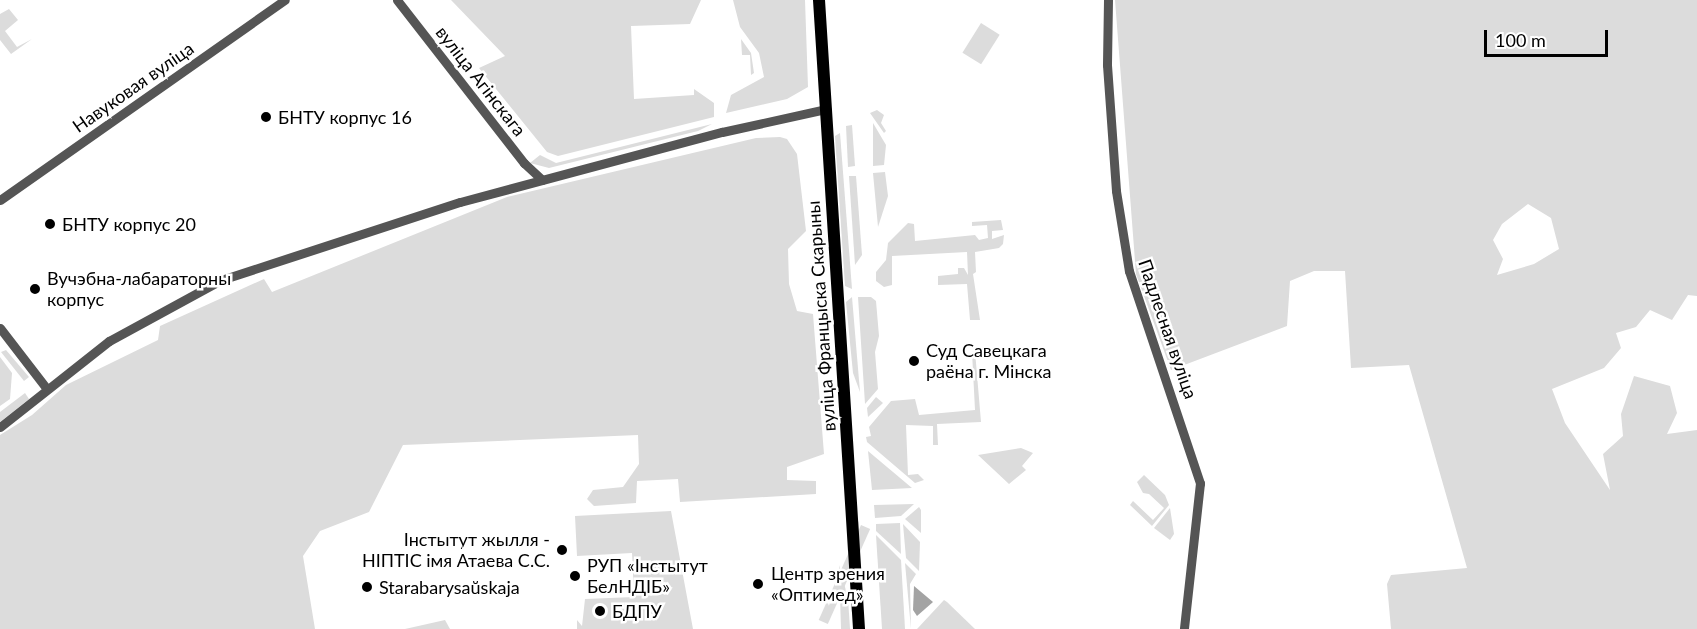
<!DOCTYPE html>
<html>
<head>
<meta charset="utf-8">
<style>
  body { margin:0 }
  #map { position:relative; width:1697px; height:629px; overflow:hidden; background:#fff; font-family:Lato,sans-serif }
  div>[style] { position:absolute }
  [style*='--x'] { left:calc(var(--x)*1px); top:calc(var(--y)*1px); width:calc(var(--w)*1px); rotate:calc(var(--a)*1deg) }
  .green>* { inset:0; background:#dcdcdc; transform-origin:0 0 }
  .water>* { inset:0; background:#a3a3a3 }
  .minor>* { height:9px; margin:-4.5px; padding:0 4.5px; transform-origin:4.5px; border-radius:4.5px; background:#555 }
  .major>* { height:12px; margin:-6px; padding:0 6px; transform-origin:6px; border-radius:6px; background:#000 }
  .dots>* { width:16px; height:16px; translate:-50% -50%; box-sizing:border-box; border:3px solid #fff; border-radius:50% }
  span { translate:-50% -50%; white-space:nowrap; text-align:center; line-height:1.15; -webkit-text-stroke:5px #fff; paint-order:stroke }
  .street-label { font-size:18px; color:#000 }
  .poi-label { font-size:18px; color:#000 }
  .left { translate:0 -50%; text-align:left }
  .right { translate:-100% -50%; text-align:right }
  .scale { position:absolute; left:1484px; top:30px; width:124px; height:27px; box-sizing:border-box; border:3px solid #000; border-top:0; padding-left:8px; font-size:18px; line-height:21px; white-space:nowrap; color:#000; -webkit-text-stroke:4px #fff; paint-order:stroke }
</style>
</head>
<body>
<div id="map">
  <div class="green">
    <div style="clip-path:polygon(451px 0,701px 0,690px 24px,631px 26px,634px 99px,694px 95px,694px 89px,714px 103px,714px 117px,558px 156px,547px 152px,479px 68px,505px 56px)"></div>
    <div style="clip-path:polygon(733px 0,805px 0,808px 87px,787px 99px,726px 113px,731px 95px,764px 77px,759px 53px,740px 27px)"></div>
    <div style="clip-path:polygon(evenodd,1115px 0,1697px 0,1697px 296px,1688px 295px,1672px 320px,1650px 310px,1636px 327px,1616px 333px,1621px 348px,1604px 368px,1552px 389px,1565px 423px,1610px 490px,1603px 454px,1623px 436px,1621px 414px,1634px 376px,1670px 386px,1677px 413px,1667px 434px,1697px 430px,1697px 629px,1391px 629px,1387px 584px,1391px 575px,1467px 568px,1409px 365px,1351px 368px,1345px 271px,1314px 271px,1290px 281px,1287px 326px,1171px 370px,1136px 274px,1115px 0,1528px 204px,1551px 218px,1559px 249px,1534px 264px,1497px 275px,1503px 259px,1493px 240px,1502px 224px,1528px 204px)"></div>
    <div style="clip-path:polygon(9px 9px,18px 20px,5px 31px,17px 47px,32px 39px,11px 54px,0 40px,0 14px)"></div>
    <div style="left:981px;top:23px;width:22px;height:35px;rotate:32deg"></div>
    <div style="clip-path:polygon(741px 39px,751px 53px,754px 73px,751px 75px,750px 55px,742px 55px)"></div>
    <div style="clip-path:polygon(877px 110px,884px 115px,881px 123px,886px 131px,884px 133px,870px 113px)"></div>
    <div style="clip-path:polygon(873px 123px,886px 145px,884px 165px,873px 166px)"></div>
    <div style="clip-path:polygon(712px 124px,698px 131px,549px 168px,530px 163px,540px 155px,556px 163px)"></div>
    <div style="clip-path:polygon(852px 125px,855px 166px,848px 167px,846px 126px)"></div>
    <div style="clip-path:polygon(840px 133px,852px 289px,845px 286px,835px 136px)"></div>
    <div style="clip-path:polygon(780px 137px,787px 139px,797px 154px,806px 231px,788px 249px,789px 284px,797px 311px,813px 314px,824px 454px,787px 467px,787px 480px,816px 481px,816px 494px,680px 502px,678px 479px,637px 481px,636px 503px,594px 506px,587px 499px,593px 490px,623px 487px,639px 464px,638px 435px,403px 445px,369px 512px,320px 531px,303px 556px,315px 629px,0 629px,0 435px,32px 415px,66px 385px,158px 340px,160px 326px,264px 279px,272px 292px,507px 197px,756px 138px)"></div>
    <div style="clip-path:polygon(885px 172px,888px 196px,878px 227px,873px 173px)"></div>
    <div style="clip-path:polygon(849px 176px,856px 176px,862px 255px,855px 265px)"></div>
    <div style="clip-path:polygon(1001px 220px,1003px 230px,992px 231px,992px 239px,1004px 235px,1003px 244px,999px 248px,975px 252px,976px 272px,973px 274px,980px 320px,970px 320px,967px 284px,938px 285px,938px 276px,958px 274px,958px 268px,964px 268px,968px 275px,967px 252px,892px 256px,892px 285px,884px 287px,876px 281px,876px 272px,886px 260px,888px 243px,908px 223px,914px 224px,915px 241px,975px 235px,979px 240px,988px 238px,987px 225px,972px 226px,972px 222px)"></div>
    <div style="clip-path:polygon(852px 297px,860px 392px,853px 373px,846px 302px)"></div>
    <div style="clip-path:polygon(858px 297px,871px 297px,876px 301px,879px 336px,875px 352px,878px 389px,865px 404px)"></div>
    <div style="clip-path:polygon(6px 350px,29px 377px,24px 381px,1px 352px)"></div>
    <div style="clip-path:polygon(975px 351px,981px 422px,937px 424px,938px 445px,933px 445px,933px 426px,906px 425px,908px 475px,918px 474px,924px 480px,915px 483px,867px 442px,866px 437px,871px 436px,869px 427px,891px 401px,915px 399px,919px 415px,975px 410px,972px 352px)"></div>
    <div style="clip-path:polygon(0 357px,12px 373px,10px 399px,0 406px)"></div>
    <div style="clip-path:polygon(25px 393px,29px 399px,0 422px,0 412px)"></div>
    <div style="clip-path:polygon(876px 397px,883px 403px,868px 417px,867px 408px)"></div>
    <div style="clip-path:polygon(1021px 448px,1033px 453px,1022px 466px,1026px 470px,1009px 484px,978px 455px)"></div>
    <div style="clip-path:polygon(868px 451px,912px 488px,872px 490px)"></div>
    <div style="clip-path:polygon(1144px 475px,1165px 495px,1169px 505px,1152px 526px,1130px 505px,1133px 501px,1153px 520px,1164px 508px,1149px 494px,1143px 493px,1137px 482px)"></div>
    <div style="clip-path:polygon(914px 504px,901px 516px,875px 518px,874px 505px)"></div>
    <div style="clip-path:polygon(919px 507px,921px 510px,921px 533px,905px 519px)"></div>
    <div style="clip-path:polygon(1170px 508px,1174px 534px,1170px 540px,1154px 528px)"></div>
    <div style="clip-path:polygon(671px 511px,693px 629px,577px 629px,577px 620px,582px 626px,585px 599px,634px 597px,632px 553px,577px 556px,575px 516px)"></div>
    <div style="clip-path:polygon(900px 523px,901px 554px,876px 531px,876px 524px)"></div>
    <div style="clip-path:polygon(903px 524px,920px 542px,919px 571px,906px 558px)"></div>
    <div style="left:861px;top:525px;width:10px;height:104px;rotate:24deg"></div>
    <div style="clip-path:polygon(876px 535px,901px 560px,905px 629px,882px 629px)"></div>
    <div style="clip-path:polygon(905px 563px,916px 574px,910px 584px,911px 629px)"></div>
    <div style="clip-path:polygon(839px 565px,848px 598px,850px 629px,841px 629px)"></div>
    <div style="clip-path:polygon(944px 600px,947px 602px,975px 629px,917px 629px)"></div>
    <div style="clip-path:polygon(445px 620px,450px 629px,405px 629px)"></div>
  </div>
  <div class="water">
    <div style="clip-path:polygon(914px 586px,933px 602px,917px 616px,913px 610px)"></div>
  </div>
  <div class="minor">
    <div style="--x:397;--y:0;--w:207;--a:52.1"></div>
    <div style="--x:524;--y:163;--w:25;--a:43"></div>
    <div style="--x:1108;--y:0;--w:65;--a:90.9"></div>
    <div style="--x:1107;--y:65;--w:126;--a:85.9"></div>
    <div style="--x:1116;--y:191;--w:81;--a:80.8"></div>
    <div style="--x:1129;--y:271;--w:224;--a:71.5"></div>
    <div style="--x:1200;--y:483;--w:147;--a:96.3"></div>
    <div style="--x:0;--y:200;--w:348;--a:-35.1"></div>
    <div style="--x:0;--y:328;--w:77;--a:52.4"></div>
    <div style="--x:0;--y:427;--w:139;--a:-38.3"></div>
    <div style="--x:109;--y:341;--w:128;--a:-28.6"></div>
    <div style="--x:221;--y:280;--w:251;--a:-18.1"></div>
    <div style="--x:460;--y:202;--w:271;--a:-15"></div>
    <div style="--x:722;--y:132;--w:107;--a:-12.5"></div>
  </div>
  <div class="major">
    <div style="--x:819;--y:0;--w:630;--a:86.36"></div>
  </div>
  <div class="dots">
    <div style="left:266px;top:117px;background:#000"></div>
    <div style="left:50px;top:224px;background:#000"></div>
    <div style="left:35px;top:289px;background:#000"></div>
    <div style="left:914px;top:361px;background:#000"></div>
    <div style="left:562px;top:550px;background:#000"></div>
    <div style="left:575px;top:576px;background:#000"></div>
    <div style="left:758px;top:584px;background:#000"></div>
    <div style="left:367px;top:587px;background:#000"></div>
    <div style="left:600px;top:611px;background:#000"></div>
  </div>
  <div class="street-label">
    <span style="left:481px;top:81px;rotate:52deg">вуліца Агінскага</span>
    <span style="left:133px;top:87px;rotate:-35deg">Навуковая вуліца</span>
    <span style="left:821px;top:316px;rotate:-94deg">вуліца Францыска Скарыны</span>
    <span style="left:1168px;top:329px;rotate:71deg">Падлесная вуліца</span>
  </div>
  <div class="poi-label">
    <span class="left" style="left:278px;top:117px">БНТУ корпус 16</span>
    <span class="left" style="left:62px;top:224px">БНТУ корпус 20</span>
    <span class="left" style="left:47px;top:289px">Вучэбна-лабараторны<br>корпус</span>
    <span class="left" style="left:926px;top:361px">Суд Савецкага<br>раёна г. Мінска</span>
    <span class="right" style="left:550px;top:550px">Інстытут жылля -<br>НІПТІС імя Атаева С.С.</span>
    <span class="left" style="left:587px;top:576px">РУП «Інстытут<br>БелНДІБ»</span>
    <span class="left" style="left:771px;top:584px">Центр зрения<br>«Оптимед»</span>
    <span class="left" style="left:379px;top:587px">Starabarysaŭskaja</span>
    <span class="left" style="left:612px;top:611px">БДПУ</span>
  </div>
  <div class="scale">100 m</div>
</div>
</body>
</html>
